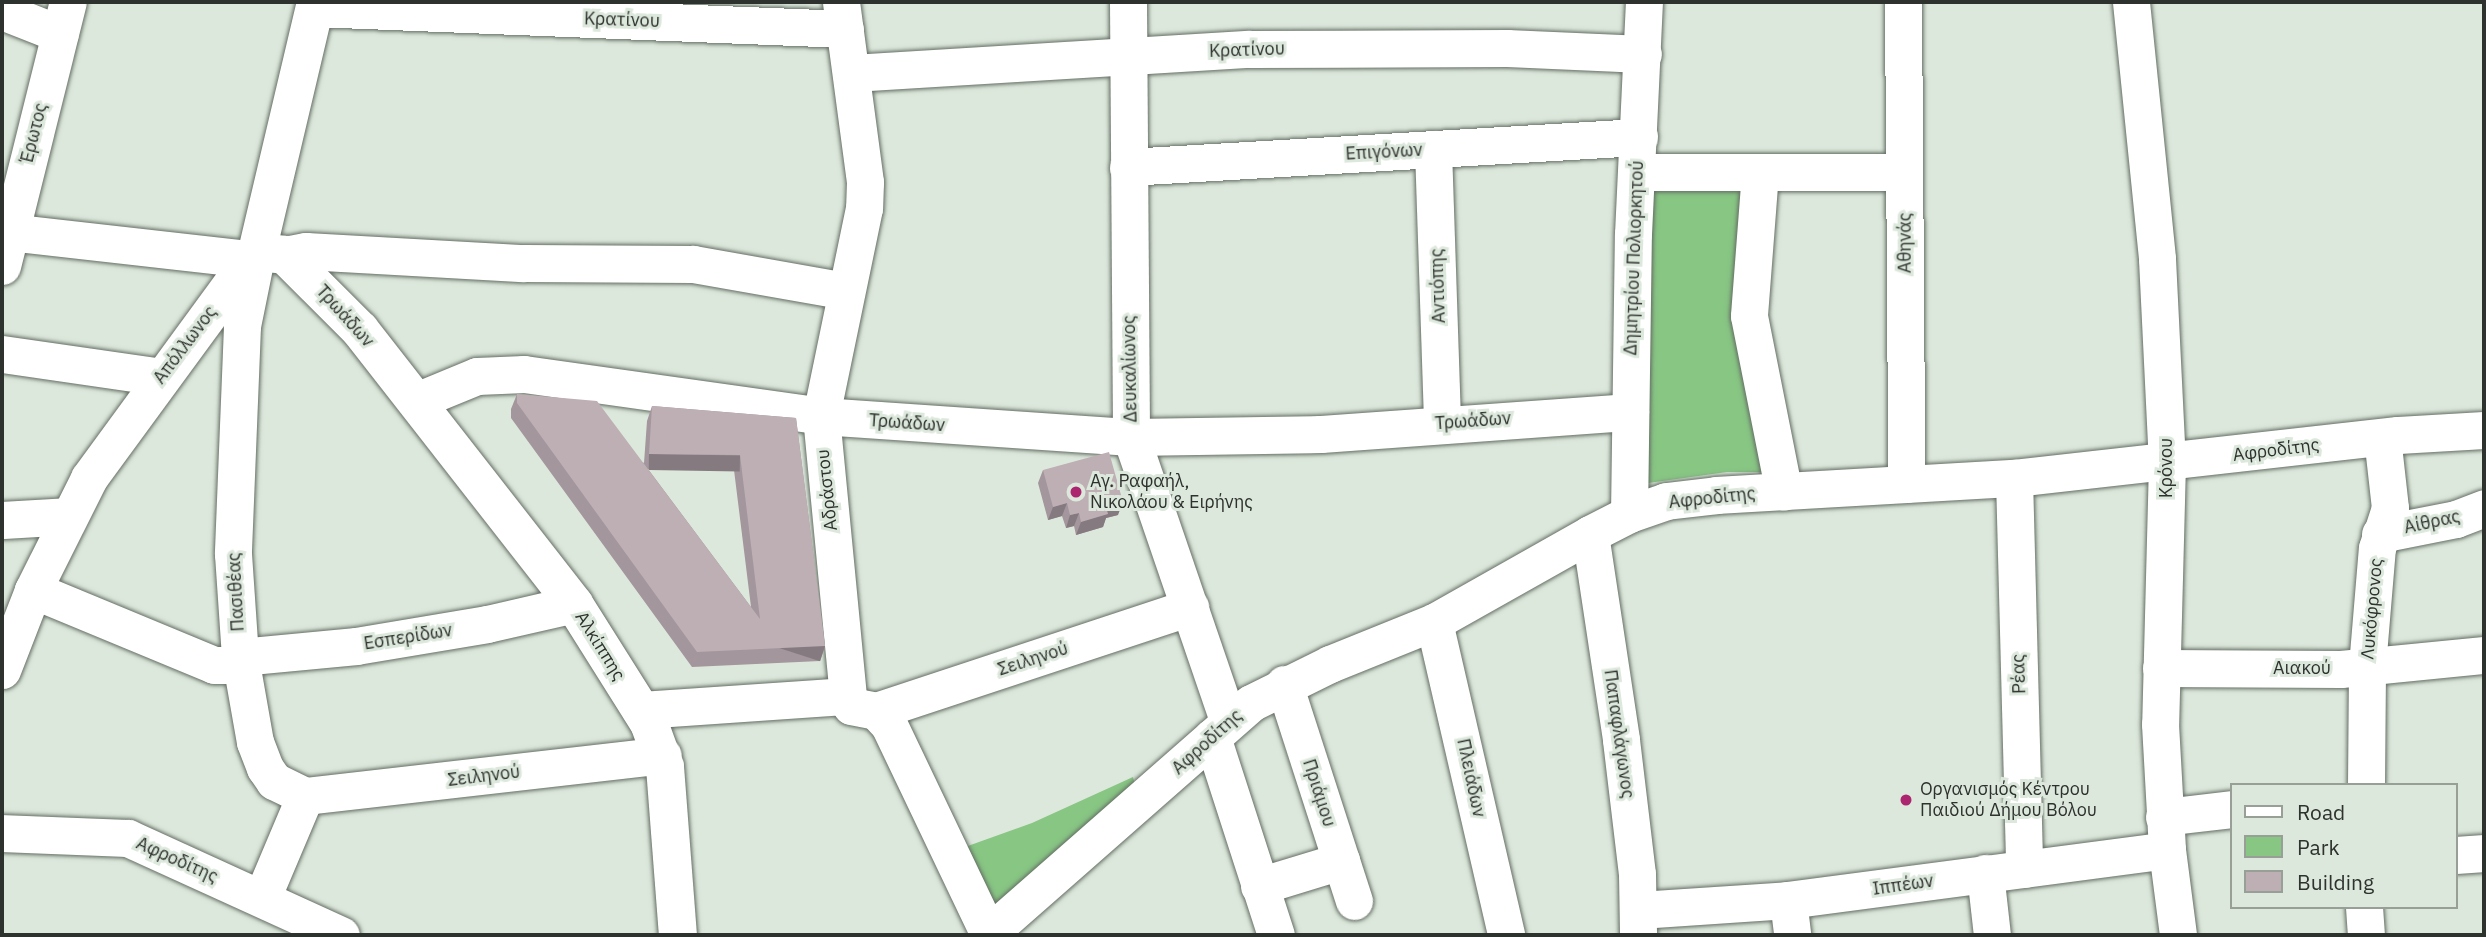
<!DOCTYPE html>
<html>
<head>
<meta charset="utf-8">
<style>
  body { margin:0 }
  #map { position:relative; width:2486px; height:937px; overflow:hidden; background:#dde8dc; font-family:"IBM Plex Sans",sans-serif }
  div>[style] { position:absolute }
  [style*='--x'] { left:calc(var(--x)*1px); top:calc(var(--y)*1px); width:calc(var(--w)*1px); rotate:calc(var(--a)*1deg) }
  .green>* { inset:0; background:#88c684 }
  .roads { filter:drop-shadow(0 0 2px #646e64) drop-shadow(0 0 2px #646e64) }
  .minor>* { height:37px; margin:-18.5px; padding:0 18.5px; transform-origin:18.5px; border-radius:18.5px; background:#fff }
  .tertiary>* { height:38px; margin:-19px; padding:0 19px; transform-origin:19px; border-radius:19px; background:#fff }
  .wall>* { inset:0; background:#a3969c }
  .shaded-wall>* { inset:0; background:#857a7f; transform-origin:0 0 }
  .building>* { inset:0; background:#beafb5 }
  .dots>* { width:19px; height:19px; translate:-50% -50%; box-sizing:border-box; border:4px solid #dde8dc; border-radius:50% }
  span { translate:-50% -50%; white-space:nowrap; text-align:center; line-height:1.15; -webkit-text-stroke:6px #dde8dc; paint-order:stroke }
  .street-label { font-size:18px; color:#2e322e }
  .poi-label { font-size:18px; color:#2e322e }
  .left { translate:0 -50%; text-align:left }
  .frame { position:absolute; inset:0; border:4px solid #2e322e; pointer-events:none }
  .legend { position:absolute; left:2230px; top:783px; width:228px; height:126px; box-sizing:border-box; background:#dde8dc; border:2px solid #979f96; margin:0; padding:9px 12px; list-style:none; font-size:21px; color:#2e322e }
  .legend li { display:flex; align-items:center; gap:14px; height:35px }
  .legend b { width:35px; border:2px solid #979f96 }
</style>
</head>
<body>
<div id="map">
  <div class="green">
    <div style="clip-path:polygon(1646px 187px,1742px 187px,1762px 472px,1727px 472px,1641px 484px)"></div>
    <div style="clip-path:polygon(1133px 777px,1135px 785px,989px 909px,965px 847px,1032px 823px)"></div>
  </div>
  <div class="roads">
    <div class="minor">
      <div style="--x:841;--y:2;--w:182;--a:82.4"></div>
      <div style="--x:865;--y:182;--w:26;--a:92"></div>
      <div style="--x:864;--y:208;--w:212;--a:101.7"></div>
      <div style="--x:821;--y:416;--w:281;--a:84.5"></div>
      <div style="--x:848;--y:696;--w:10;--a:73"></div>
      <div style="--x:851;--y:706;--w:25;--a:11"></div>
      <div style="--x:876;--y:711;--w:19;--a:47"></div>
      <div style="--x:889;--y:725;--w:233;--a:64.5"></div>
      <div style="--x:1128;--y:2;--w:435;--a:89.6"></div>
      <div style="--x:1131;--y:437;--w:299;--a:71.1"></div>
      <div style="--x:1903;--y:2;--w:482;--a:89.6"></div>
      <div style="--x:2131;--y:2;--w:258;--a:84.2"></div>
      <div style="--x:2157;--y:259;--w:204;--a:87.2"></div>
      <div style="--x:2167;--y:463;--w:261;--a:91.5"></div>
      <div style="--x:2160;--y:724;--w:126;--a:86.8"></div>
      <div style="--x:2167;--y:850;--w:86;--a:82.6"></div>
      <div style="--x:314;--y:8;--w:531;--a:2.26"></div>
      <div style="--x:2;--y:11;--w:62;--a:21.6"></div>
      <div style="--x:852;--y:73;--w:398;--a:-3.5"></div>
      <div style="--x:1249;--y:49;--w:258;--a:-0.2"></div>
      <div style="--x:1507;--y:48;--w:136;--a:2.5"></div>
      <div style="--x:1433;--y:149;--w:274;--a:88.1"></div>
      <div style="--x:1128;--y:167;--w:512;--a:-3.36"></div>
      <div style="--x:1637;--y:172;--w:267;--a:0"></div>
      <div style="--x:1760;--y:172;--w:144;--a:94.4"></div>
      <div style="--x:1749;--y:316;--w:179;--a:78.8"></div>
      <div style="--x:8;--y:232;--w:242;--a:6.4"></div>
      <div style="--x:257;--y:252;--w:76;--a:101.5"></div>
      <div style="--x:242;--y:326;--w:228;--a:92.3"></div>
      <div style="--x:233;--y:554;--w:103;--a:86.1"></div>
      <div style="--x:240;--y:657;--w:86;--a:80"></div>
      <div style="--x:255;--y:742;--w:28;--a:69"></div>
      <div style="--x:265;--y:768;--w:16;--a:55"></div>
      <div style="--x:274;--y:781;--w:34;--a:26"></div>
      <div style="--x:305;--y:796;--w:111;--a:112.9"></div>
      <div style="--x:285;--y:255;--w:21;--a:-11"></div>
      <div style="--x:306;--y:251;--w:218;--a:3.2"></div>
      <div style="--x:524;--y:263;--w:169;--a:0.3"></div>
      <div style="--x:693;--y:264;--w:155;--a:10"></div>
      <div style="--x:2;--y:266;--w:272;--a:-76"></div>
      <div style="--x:2;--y:354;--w:161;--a:8.2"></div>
      <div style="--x:416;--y:401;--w:66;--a:-22.3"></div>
      <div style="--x:477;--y:376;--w:47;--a:-2.4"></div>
      <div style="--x:524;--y:374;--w:300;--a:8"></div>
      <div style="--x:821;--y:416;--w:311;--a:3.9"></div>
      <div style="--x:1131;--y:437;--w:190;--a:-0.9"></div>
      <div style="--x:1321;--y:434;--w:310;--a:-4.1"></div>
      <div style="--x:2014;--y:478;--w:391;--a:88.5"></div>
      <div style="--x:1629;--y:514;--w:280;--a:-89.2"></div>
      <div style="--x:1633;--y:234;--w:232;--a:-87.3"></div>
      <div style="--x:2;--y:520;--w:67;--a:-3.4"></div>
      <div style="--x:1590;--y:534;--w:208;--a:81.4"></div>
      <div style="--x:1621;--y:740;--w:135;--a:83.2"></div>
      <div style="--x:1637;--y:874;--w:59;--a:89"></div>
      <div style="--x:2380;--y:534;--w:77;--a:-11.2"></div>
      <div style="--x:2456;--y:519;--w:30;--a:-21"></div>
      <div style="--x:33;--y:590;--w:196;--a:22.5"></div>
      <div style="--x:214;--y:665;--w:27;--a:0"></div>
      <div style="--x:1434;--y:622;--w:321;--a:77"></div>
      <div style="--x:240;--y:657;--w:117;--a:-5.4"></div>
      <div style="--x:356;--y:646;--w:133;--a:-9.5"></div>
      <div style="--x:487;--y:624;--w:89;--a:-12.9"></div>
      <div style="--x:2161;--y:668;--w:180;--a:0.3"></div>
      <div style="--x:2341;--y:669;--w:144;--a:-5.6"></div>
      <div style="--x:2;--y:670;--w:86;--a:-68.8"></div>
      <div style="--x:33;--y:590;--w:125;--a:-63.4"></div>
      <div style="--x:89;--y:478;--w:274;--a:-53.8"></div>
      <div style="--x:1284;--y:684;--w:228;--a:72.1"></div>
      <div style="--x:641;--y:710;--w:207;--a:-3.9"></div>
      <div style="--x:876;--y:711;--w:331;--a:-18.3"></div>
      <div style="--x:1212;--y:737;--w:208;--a:72.1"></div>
      <div style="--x:2366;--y:785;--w:119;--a:-89.5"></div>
      <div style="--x:2367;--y:666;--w:118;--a:-85.2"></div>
      <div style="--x:2377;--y:548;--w:42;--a:-72"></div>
      <div style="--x:2390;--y:508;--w:71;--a:-96.4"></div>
      <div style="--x:305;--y:796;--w:360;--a:-6.5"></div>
      <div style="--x:2164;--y:817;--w:68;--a:-6.7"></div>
      <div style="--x:2;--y:833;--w:126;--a:2.3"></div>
      <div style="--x:128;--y:838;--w:234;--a:24.5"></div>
      <div style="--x:2456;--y:855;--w:28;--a:-4"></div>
      <div style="--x:1985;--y:873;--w:62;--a:83.6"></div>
      <div style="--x:1259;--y:886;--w:86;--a:-17"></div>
      <div style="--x:1788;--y:900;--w:35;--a:83"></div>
      <div style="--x:2364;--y:907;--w:28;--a:86"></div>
      <div style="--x:1639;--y:910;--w:149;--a:-3.8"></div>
      <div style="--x:1788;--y:900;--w:382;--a:-7.5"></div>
      <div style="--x:987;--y:935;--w:351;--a:-41.3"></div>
      <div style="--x:1251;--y:703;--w:88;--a:-26.3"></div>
      <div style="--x:1330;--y:664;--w:112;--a:-22"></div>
      <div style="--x:1434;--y:622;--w:179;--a:-29.4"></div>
      <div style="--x:1590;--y:534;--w:44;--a:-27.1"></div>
      <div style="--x:1629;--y:514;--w:39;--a:-19"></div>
      <div style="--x:1666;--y:501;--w:51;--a:-6.7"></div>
      <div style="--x:1717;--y:495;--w:297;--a:-3.3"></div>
      <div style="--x:2014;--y:478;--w:386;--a:-6.4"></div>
      <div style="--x:2398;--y:435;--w:86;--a:-3.3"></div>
    </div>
    <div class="tertiary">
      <div style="--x:316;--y:2;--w:257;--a:103.3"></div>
      <div style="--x:257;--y:252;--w:28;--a:6"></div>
      <div style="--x:285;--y:255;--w:106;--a:45"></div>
      <div style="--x:360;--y:330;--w:348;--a:52"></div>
      <div style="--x:574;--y:604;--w:141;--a:57.8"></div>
      <div style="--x:649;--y:723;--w:47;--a:70"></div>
      <div style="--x:665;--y:767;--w:169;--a:85.6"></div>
    </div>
  </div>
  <div class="wall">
    <div style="clip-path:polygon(evenodd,517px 394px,644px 463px,647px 421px,652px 406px,796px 418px,825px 646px,820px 661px,692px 667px,511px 418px,511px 409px,517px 394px,648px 469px,734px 470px,751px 607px,648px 469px)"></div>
    <div style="clip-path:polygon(1043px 470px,1118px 515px,1106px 518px,1103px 527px,1076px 535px,1074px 526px,1066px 528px,1062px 516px,1048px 520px,1038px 483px)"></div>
  </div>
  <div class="shaded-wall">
    <div style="left:649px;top:454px;width:91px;height:16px;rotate:1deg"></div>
    <div style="clip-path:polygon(1123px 502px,1118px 515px,1106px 518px,1103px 527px,1076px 535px,1081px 522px,1106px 506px)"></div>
    <div style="clip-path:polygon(1067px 503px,1062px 516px,1048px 520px,1053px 507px)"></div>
    <div style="clip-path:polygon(1079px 513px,1074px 526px,1066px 528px,1070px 515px)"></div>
    <div style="left:825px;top:646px;width:16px;height:128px;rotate:108deg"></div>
  </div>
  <div class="building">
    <div style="clip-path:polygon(517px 394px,597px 401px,760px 619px,740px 455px,649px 454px,652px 406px,796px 418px,825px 646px,697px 652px,517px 403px)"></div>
    <div style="clip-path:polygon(1109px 452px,1123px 502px,1106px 506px,1108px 514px,1081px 522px,1079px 513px,1070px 515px,1067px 503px,1053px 507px,1043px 470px)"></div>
  </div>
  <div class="dots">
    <div style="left:1076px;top:492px;background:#ab266f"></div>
    <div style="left:1906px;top:800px;background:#ab266f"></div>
  </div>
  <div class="street-label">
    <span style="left:622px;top:20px;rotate:2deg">Κρατίνου</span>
    <span style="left:1247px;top:50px;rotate:-2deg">Κρατίνου</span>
    <span style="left:34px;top:133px;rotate:-76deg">Έρωτος</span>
    <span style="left:1384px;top:152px;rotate:-3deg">Επιγόνων</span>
    <span style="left:1905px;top:243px;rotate:-90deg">Αθηνάς</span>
    <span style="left:1634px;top:258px;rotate:-88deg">Δημητρίου Πολιορκητού</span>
    <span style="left:1438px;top:286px;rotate:-92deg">Αντιόπης</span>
    <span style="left:345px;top:316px;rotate:48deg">Τρωάδων</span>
    <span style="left:185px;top:345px;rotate:-53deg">Απόλλωνος</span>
    <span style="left:1130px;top:369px;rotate:-91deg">Δευκαλίωνος</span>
    <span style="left:1473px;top:421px;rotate:-4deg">Τρωάδων</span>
    <span style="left:907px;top:423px;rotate:4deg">Τρωάδων</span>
    <span style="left:2276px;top:450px;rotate:-7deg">Αφροδίτης</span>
    <span style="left:2166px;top:468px;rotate:-90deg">Κρόνου</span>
    <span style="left:827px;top:490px;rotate:-96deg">Αδράστου</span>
    <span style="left:1712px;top:498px;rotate:-6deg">Αφροδίτης</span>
    <span style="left:2432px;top:522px;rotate:-12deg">Αίθρας</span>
    <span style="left:236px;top:592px;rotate:-93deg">Πασιθέας</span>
    <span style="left:2372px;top:609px;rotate:-85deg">Λυκόφρoνος</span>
    <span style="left:408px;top:637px;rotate:-9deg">Εσπερίδων</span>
    <span style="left:600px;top:646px;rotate:58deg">Αλκίππης</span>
    <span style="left:1033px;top:659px;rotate:-18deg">Σειληνού</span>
    <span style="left:2302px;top:668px">Αιακού</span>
    <span style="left:2019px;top:674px;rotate:-92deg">Ρέας</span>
    <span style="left:1619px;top:734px;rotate:82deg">Παπαφλάγωνος</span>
    <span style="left:1207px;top:742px;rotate:-42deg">Αφροδίτης</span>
    <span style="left:484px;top:776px;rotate:-7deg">Σειληνού</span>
    <span style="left:1471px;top:778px;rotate:78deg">Πλειάδων</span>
    <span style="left:1319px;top:793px;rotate:72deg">Πριάμου</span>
    <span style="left:177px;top:860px;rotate:24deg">Αφροδίτης</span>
    <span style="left:1903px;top:885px;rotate:-8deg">Ιππέων</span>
  </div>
  <div class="poi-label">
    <span class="left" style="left:1090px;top:492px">Αγ. Ραφαήλ,<br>Νικολάου &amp; Ειρήνης</span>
    <span class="left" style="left:1920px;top:800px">Οργανισμός Κέντρου<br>Παιδιού Δήμου Βόλου</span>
  </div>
  <div class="frame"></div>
  <ul class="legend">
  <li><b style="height:9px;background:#fff"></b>Road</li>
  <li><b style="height:19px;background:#88c684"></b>Park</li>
  <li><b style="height:19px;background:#beafb5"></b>Building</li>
  </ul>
</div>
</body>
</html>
